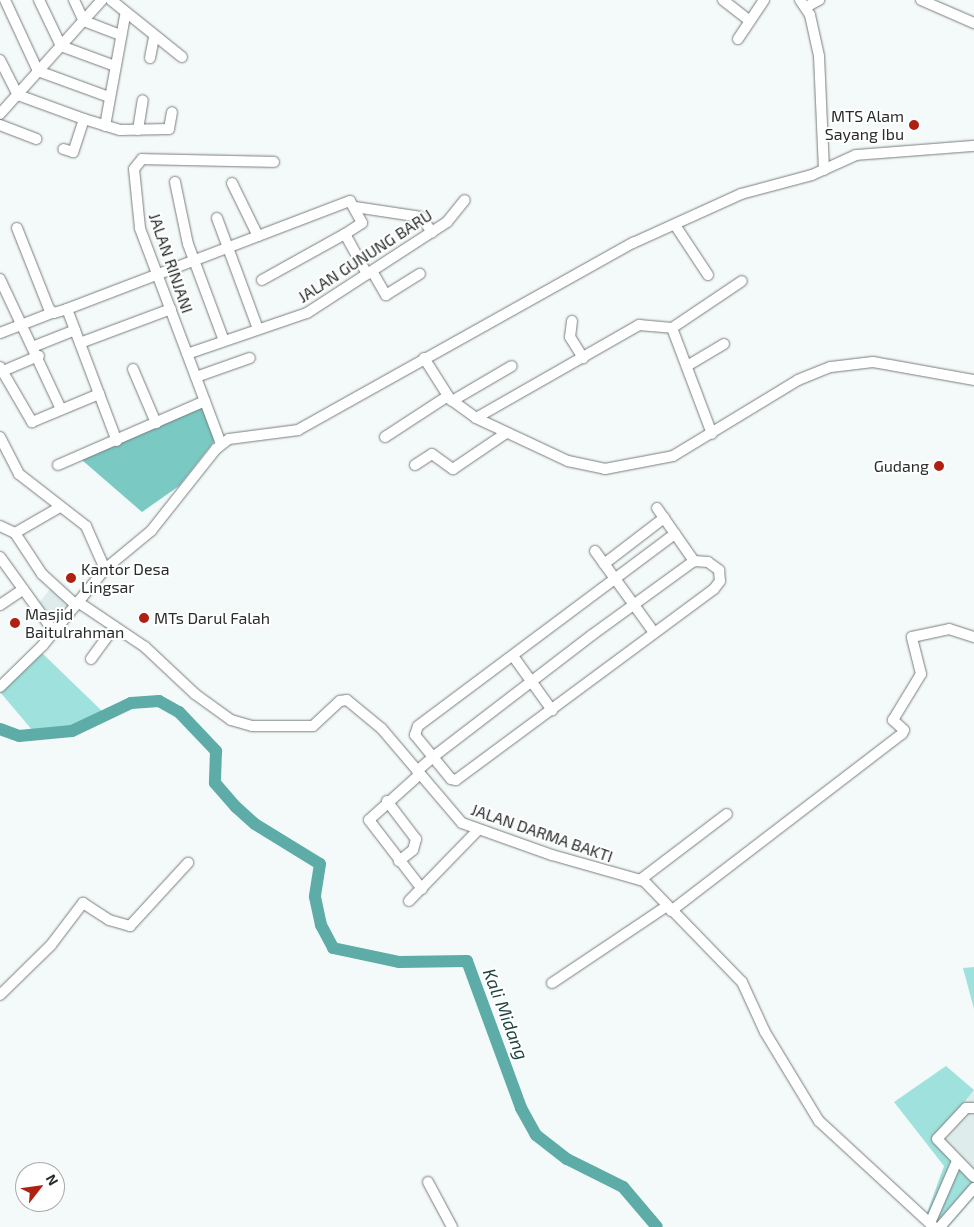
<!DOCTYPE html>
<html>
<head>
<meta charset="utf-8">
<style>
  body { margin:0 }
  #map { position:relative; width:974px; height:1227px; overflow:hidden; background:#f4faf9; font-family:"Exo 2",sans-serif }
  div>[style] { position:absolute }
  [style*='--x'] { left:calc(var(--x)*1px); top:calc(var(--y)*1px); width:calc(var(--w)*1px); rotate:calc(var(--a)*1deg) }
  .built>* { inset:0; background:#deedeb }
  .green>* { inset:0; background:#9fe1dc }
  .forest>* { inset:0; background:#7ac9c3 }
  .river>* { height:12px; margin:-6px; padding:0 6px; transform-origin:6px; border-radius:6px; background:#5daca7 }
  .roads { filter:drop-shadow(0 0 1px #787d7d) drop-shadow(0 0 1px #787d7d) }
  .minor>* { height:10px; margin:-5px; padding:0 5px; transform-origin:5px; border-radius:5px; background:#fff }
  .dots>* { width:14px; height:14px; translate:-50% -50%; box-sizing:border-box; border:2px solid #fff; border-radius:50% }
  span { translate:-50% -50%; white-space:nowrap; text-align:center; line-height:1.15; -webkit-text-stroke:4px #fff; paint-order:stroke }
  .poi-label { font-size:16px; color:#2a2c2c }
  .right { translate:-100% -50%; text-align:right }
  .left { translate:0 -50%; text-align:left }
  .street-label { font-size:16px; color:#2a2c2c }
  .water-label { font-size:18px; color:#1e4441; font-style:italic }
  .north { position:absolute; left:15px; top:1162px; width:50px; height:50px; box-sizing:border-box; background:#fff; border:1px solid #aaabab; border-radius:50%; rotate:60deg; font-size:14px; font-weight:700; line-height:20px; text-align:center; color:#2a2c2c }
  .north::after { content:''; display:block; margin:auto; width:18px; height:22px; background:#af2013; clip-path:polygon(50% 0,100% 100%,50% 72%,0 100%) }
</style>
</head>
<body>
<div id="map">
  <div class="built">
    <div style="clip-path:polygon(54px 584px,70px 603px,53px 626px,38px 604px)"></div>
    <div style="clip-path:polygon(974px 1090px,974px 1177px,939px 1137px)"></div>
  </div>
  <div class="green">
    <div style="clip-path:polygon(42px 653px,103px 712px,69px 729px,33px 731px,0 692px)"></div>
    <div style="clip-path:polygon(974px 967px,974px 1009px,963px 968px)"></div>
    <div style="clip-path:polygon(946px 1066px,974px 1090px,934px 1141px,974px 1177px,974px 1197px,948px 1227px,941px 1227px,927px 1213px,944px 1166px,894px 1102px)"></div>
  </div>
  <div class="forest">
    <div style="clip-path:polygon(205px 405px,216px 439px,179px 486px,142px 512px,82px 460px)"></div>
  </div>
  <div class="river">
    <div style="--x:0;--y:729;--w:20;--a:20"></div>
    <div style="--x:19;--y:736;--w:53;--a:-5.4"></div>
    <div style="--x:72;--y:731;--w:65;--a:-25.4"></div>
    <div style="--x:131;--y:703;--w:28;--a:-4"></div>
    <div style="--x:159;--y:701;--w:23;--a:29"></div>
    <div style="--x:179;--y:712;--w:54;--a:46.5"></div>
    <div style="--x:216;--y:751;--w:32;--a:92"></div>
    <div style="--x:215;--y:783;--w:32;--a:49"></div>
    <div style="--x:236;--y:807;--w:25;--a:42"></div>
    <div style="--x:255;--y:824;--w:76;--a:31.6"></div>
    <div style="--x:320;--y:864;--w:33;--a:99"></div>
    <div style="--x:315;--y:897;--w:29;--a:78"></div>
    <div style="--x:321;--y:925;--w:26;--a:62"></div>
    <div style="--x:333;--y:948;--w:67;--a:12"></div>
    <div style="--x:399;--y:962;--w:68;--a:-0.8"></div>
    <div style="--x:467;--y:961;--w:157;--a:69.8"></div>
    <div style="--x:521;--y:1108;--w:31;--a:61"></div>
    <div style="--x:536;--y:1135;--w:39;--a:38"></div>
    <div style="--x:567;--y:1159;--w:63;--a:26.6"></div>
    <div style="--x:623;--y:1187;--w:52;--a:49.6"></div>
  </div>
  <div class="roads">
    <div class="minor">
      <div style="--x:5;--y:0;--w:78;--a:65.1"></div>
      <div style="--x:38;--y:71;--w:76;--a:20.1"></div>
      <div style="--x:39;--y:0;--w:51;--a:64.4"></div>
      <div style="--x:61;--y:46;--w:58;--a:20.3"></div>
      <div style="--x:74;--y:0;--w:23;--a:65"></div>
      <div style="--x:84;--y:21;--w:40;--a:21"></div>
      <div style="--x:111;--y:0;--w:91;--a:38.8"></div>
      <div style="--x:723;--y:0;--w:34;--a:38"></div>
      <div style="--x:800;--y:0;--w:18;--a:56"></div>
      <div style="--x:810;--y:15;--w:42;--a:77.6"></div>
      <div style="--x:819;--y:56;--w:114;--a:87.5"></div>
      <div style="--x:921;--y:0;--w:58;--a:23.5"></div>
      <div style="--x:806;--y:7;--w:15;--a:-28"></div>
      <div style="--x:738;--y:39;--w:47;--a:-56.3"></div>
      <div style="--x:150;--y:58;--w:21;--a:-79"></div>
      <div style="--x:0;--y:60;--w:39;--a:63"></div>
      <div style="--x:18;--y:95;--w:70;--a:20"></div>
      <div style="--x:84;--y:119;--w:35;--a:108"></div>
      <div style="--x:73;--y:152;--w:10;--a:-163"></div>
      <div style="--x:0;--y:114;--w:153;--a:-48.2"></div>
      <div style="--x:84;--y:119;--w:38;--a:17"></div>
      <div style="--x:120;--y:130;--w:49;--a:-1.2"></div>
      <div style="--x:169;--y:129;--w:17;--a:-80"></div>
      <div style="--x:0;--y:125;--w:39;--a:21"></div>
      <div style="--x:105;--y:126;--w:112;--a:-79.7"></div>
      <div style="--x:138;--y:130;--w:30;--a:-81"></div>
      <div style="--x:175;--y:182;--w:63;--a:78.2"></div>
      <div style="--x:188;--y:244;--w:103;--a:69.6"></div>
      <div style="--x:232;--y:183;--w:59;--a:63.9"></div>
      <div style="--x:355;--y:207;--w:67;--a:8.6"></div>
      <div style="--x:421;--y:217;--w:19;--a:54"></div>
      <div style="--x:217;--y:218;--w:118;--a:69.7"></div>
      <div style="--x:675;--y:225;--w:60;--a:56.6"></div>
      <div style="--x:17;--y:228;--w:87;--a:68.4"></div>
      <div style="--x:49;--y:309;--w:6;--a:39"></div>
      <div style="--x:54;--y:313;--w:14;--a:-17"></div>
      <div style="--x:67;--y:309;--w:141;--a:69.3"></div>
      <div style="--x:372;--y:271;--w:28;--a:60"></div>
      <div style="--x:386;--y:295;--w:40;--a:-32"></div>
      <div style="--x:0;--y:279;--w:144;--a:64.9"></div>
      <div style="--x:262;--y:280;--w:95;--a:-29"></div>
      <div style="--x:345;--y:234;--w:46;--a:61.2"></div>
      <div style="--x:67;--y:309;--w:303;--a:-20.9"></div>
      <div style="--x:350;--y:201;--w:25;--a:61"></div>
      <div style="--x:362;--y:223;--w:20;--a:147"></div>
      <div style="--x:572;--y:321;--w:16;--a:97"></div>
      <div style="--x:570;--y:337;--w:25;--a:58"></div>
      <div style="--x:672;--y:328;--w:113;--a:69.3"></div>
      <div style="--x:0;--y:333;--w:56;--a:-21"></div>
      <div style="--x:80;--y:343;--w:97;--a:-20.5"></div>
      <div style="--x:35;--y:346;--w:43;--a:-21.8"></div>
      <div style="--x:187;--y:354;--w:127;--a:-18.9"></div>
      <div style="--x:307;--y:313;--w:167;--a:-33"></div>
      <div style="--x:447;--y:222;--w:28;--a:-51"></div>
      <div style="--x:424;--y:358;--w:49;--a:57.6"></div>
      <div style="--x:450;--y:399;--w:32;--a:36"></div>
      <div style="--x:476;--y:418;--w:102;--a:25.1"></div>
      <div style="--x:568;--y:461;--w:38;--a:12"></div>
      <div style="--x:605;--y:469;--w:69;--a:-10.8"></div>
      <div style="--x:673;--y:456;--w:146;--a:-31.3"></div>
      <div style="--x:798;--y:380;--w:35;--a:-22"></div>
      <div style="--x:831;--y:367;--w:42;--a:-6.8"></div>
      <div style="--x:873;--y:362;--w:103;--a:10.1"></div>
      <div style="--x:687;--y:366;--w:43;--a:-30.7"></div>
      <div style="--x:0;--y:367;--w:64;--a:59.8"></div>
      <div style="--x:32;--y:422;--w:73;--a:-22.7"></div>
      <div style="--x:133;--y:369;--w:59;--a:66.9"></div>
      <div style="--x:3;--y:371;--w:39;--a:-23"></div>
      <div style="--x:196;--y:377;--w:57;--a:-19.4"></div>
      <div style="--x:452;--y:401;--w:69;--a:-30.3"></div>
      <div style="--x:476;--y:418;--w:188;--a:-29.7"></div>
      <div style="--x:639;--y:325;--w:33;--a:5"></div>
      <div style="--x:672;--y:328;--w:84;--a:-33.9"></div>
      <div style="--x:0;--y:437;--w:42;--a:62.8"></div>
      <div style="--x:19;--y:474;--w:85;--a:37.8"></div>
      <div style="--x:86;--y:526;--w:47;--a:66.2"></div>
      <div style="--x:385;--y:437;--w:75;--a:-33.1"></div>
      <div style="--x:221;--y:444;--w:231;--a:-110.6"></div>
      <div style="--x:140;--y:228;--w:59;--a:-95.8"></div>
      <div style="--x:134;--y:169;--w:13;--a:-51"></div>
      <div style="--x:142;--y:159;--w:132;--a:1.3"></div>
      <div style="--x:58;--y:465;--w:160;--a:-23.5"></div>
      <div style="--x:415;--y:465;--w:20;--a:-33"></div>
      <div style="--x:432;--y:454;--w:26;--a:36"></div>
      <div style="--x:453;--y:469;--w:64;--a:-34.2"></div>
      <div style="--x:657;--y:508;--w:65;--a:55.1"></div>
      <div style="--x:0;--y:526;--w:17;--a:25"></div>
      <div style="--x:15;--y:533;--w:52;--a:-30"></div>
      <div style="--x:15;--y:533;--w:49;--a:56.6"></div>
      <div style="--x:42;--y:574;--w:46;--a:42.4"></div>
      <div style="--x:595;--y:551;--w:99;--a:54.1"></div>
      <div style="--x:0;--y:557;--w:92;--a:54.2"></div>
      <div style="--x:604;--y:564;--w:76;--a:-37.5"></div>
      <div style="--x:78;--y:602;--w:81;--a:33.9"></div>
      <div style="--x:145;--y:647;--w:69;--a:43.2"></div>
      <div style="--x:195;--y:694;--w:44;--a:35.8"></div>
      <div style="--x:231;--y:720;--w:22;--a:16"></div>
      <div style="--x:252;--y:726;--w:61;--a:0"></div>
      <div style="--x:313;--y:726;--w:37;--a:-43"></div>
      <div style="--x:340;--y:701;--w:7;--a:-8"></div>
      <div style="--x:347;--y:700;--w:45;--a:39.6"></div>
      <div style="--x:382;--y:729;--w:123;--a:49.6"></div>
      <div style="--x:462;--y:823;--w:96;--a:19.6"></div>
      <div style="--x:552;--y:855;--w:96;--a:15.8"></div>
      <div style="--x:644;--y:881;--w:141;--a:45.9"></div>
      <div style="--x:742;--y:982;--w:55;--a:65.3"></div>
      <div style="--x:765;--y:1032;--w:104;--a:58.8"></div>
      <div style="--x:819;--y:1121;--w:156;--a:42.7"></div>
      <div style="--x:0;--y:605;--w:25;--a:-34"></div>
      <div style="--x:513;--y:656;--w:67;--a:54.2"></div>
      <div style="--x:91;--y:659;--w:39;--a:-54"></div>
      <div style="--x:0;--y:687;--w:60;--a:-44.3"></div>
      <div style="--x:43;--y:645;--w:98;--a:-50.8"></div>
      <div style="--x:105;--y:569;--w:60;--a:-39.6"></div>
      <div style="--x:151;--y:531;--w:105;--a:-51.6"></div>
      <div style="--x:216;--y:449;--w:16;--a:-38"></div>
      <div style="--x:229;--y:439;--w:70;--a:-7.4"></div>
      <div style="--x:298;--y:430;--w:384;--a:-29.2"></div>
      <div style="--x:633;--y:243;--w:119;--a:-24.4"></div>
      <div style="--x:741;--y:194;--w:73;--a:-15"></div>
      <div style="--x:812;--y:175;--w:48;--a:-24.4"></div>
      <div style="--x:856;--y:155;--w:118;--a:-4.4"></div>
      <div style="--x:417;--y:771;--w:21;--a:-41"></div>
      <div style="--x:433;--y:757;--w:200;--a:-37.5"></div>
      <div style="--x:592;--y:635;--w:126;--a:-36"></div>
      <div style="--x:694;--y:561;--w:14;--a:4"></div>
      <div style="--x:708;--y:562;--w:14;--a:36"></div>
      <div style="--x:719;--y:570;--w:11;--a:85"></div>
      <div style="--x:720;--y:581;--w:10;--a:127"></div>
      <div style="--x:714;--y:589;--w:321;--a:143.5"></div>
      <div style="--x:456;--y:780;--w:5;--a:-169"></div>
      <div style="--x:451;--y:779;--w:57;--a:-129.3"></div>
      <div style="--x:415;--y:735;--w:9;--a:-72"></div>
      <div style="--x:418;--y:726;--w:321;--a:-36.8"></div>
      <div style="--x:419;--y:775;--w:67;--a:138"></div>
      <div style="--x:369;--y:820;--w:87;--a:52.5"></div>
      <div style="--x:387;--y:801;--w:48;--a:52.7"></div>
      <div style="--x:416;--y:839;--w:11;--a:105"></div>
      <div style="--x:413;--y:850;--w:18;--a:142"></div>
      <div style="--x:640;--y:880;--w:109;--a:-37.2"></div>
      <div style="--x:409;--y:901;--w:99;--a:-45.8"></div>
      <div style="--x:671;--y:911;--w:291;--a:-37.5"></div>
      <div style="--x:902;--y:734;--w:4;--a:-63"></div>
      <div style="--x:904;--y:730;--w:15;--a:-138"></div>
      <div style="--x:893;--y:720;--w:54;--a:-58.7"></div>
      <div style="--x:921;--y:674;--w:38;--a:-104"></div>
      <div style="--x:912;--y:637;--w:38;--a:-12"></div>
      <div style="--x:949;--y:629;--w:26;--a:18"></div>
      <div style="--x:552;--y:983;--w:138;--a:-33.8"></div>
      <div style="--x:0;--y:995;--w:71;--a:-44.4"></div>
      <div style="--x:51;--y:945;--w:53;--a:-52.7"></div>
      <div style="--x:83;--y:903;--w:31;--a:33"></div>
      <div style="--x:109;--y:920;--w:22;--a:16"></div>
      <div style="--x:130;--y:926;--w:86;--a:-47.4"></div>
      <div style="--x:974;--y:1108;--w:8;--a:180"></div>
      <div style="--x:966;--y:1108;--w:42;--a:133.1"></div>
      <div style="--x:937;--y:1139;--w:53;--a:45.8"></div>
      <div style="--x:428;--y:1182;--w:51;--a:61.9"></div>
      <div style="--x:930;--y:1223;--w:68;--a:-66.5"></div>
      <div style="--x:940;--y:1227;--w:52;--a:-48.9"></div>
    </div>
  </div>
  <div class="dots">
    <div style="left:914px;top:125px;background:#af2013"></div>
    <div style="left:939px;top:466px;background:#af2013"></div>
    <div style="left:71px;top:578px;background:#af2013"></div>
    <div style="left:144px;top:618px;background:#af2013"></div>
    <div style="left:15px;top:623px;background:#af2013"></div>
  </div>
  <div class="poi-label">
    <span class="right" style="left:904px;top:125px">MTS Alam<br>Sayang Ibu</span>
    <span class="right" style="left:929px;top:466px">Gudang</span>
    <span class="left" style="left:81px;top:578px">Kantor Desa<br>Lingsar</span>
    <span class="left" style="left:25px;top:623px">Masjid<br>Baitulrahman</span>
    <span class="left" style="left:154px;top:618px">MTs Darul Falah</span>
  </div>
  <div class="street-label">
    <span style="left:365px;top:256px;rotate:-33deg">JALAN GUNUNG BARU</span>
    <span style="left:171px;top:263px;rotate:71deg">JALAN RINJANI</span>
    <span style="left:542px;top:833px;rotate:19deg">JALAN DARMA BAKTI</span>
  </div>
  <div class="water-label">
    <span style="left:506px;top:1014px;rotate:69deg">Kali Midang</span>
  </div>
  <div class="north">N</div>
</div>
</body>
</html>
